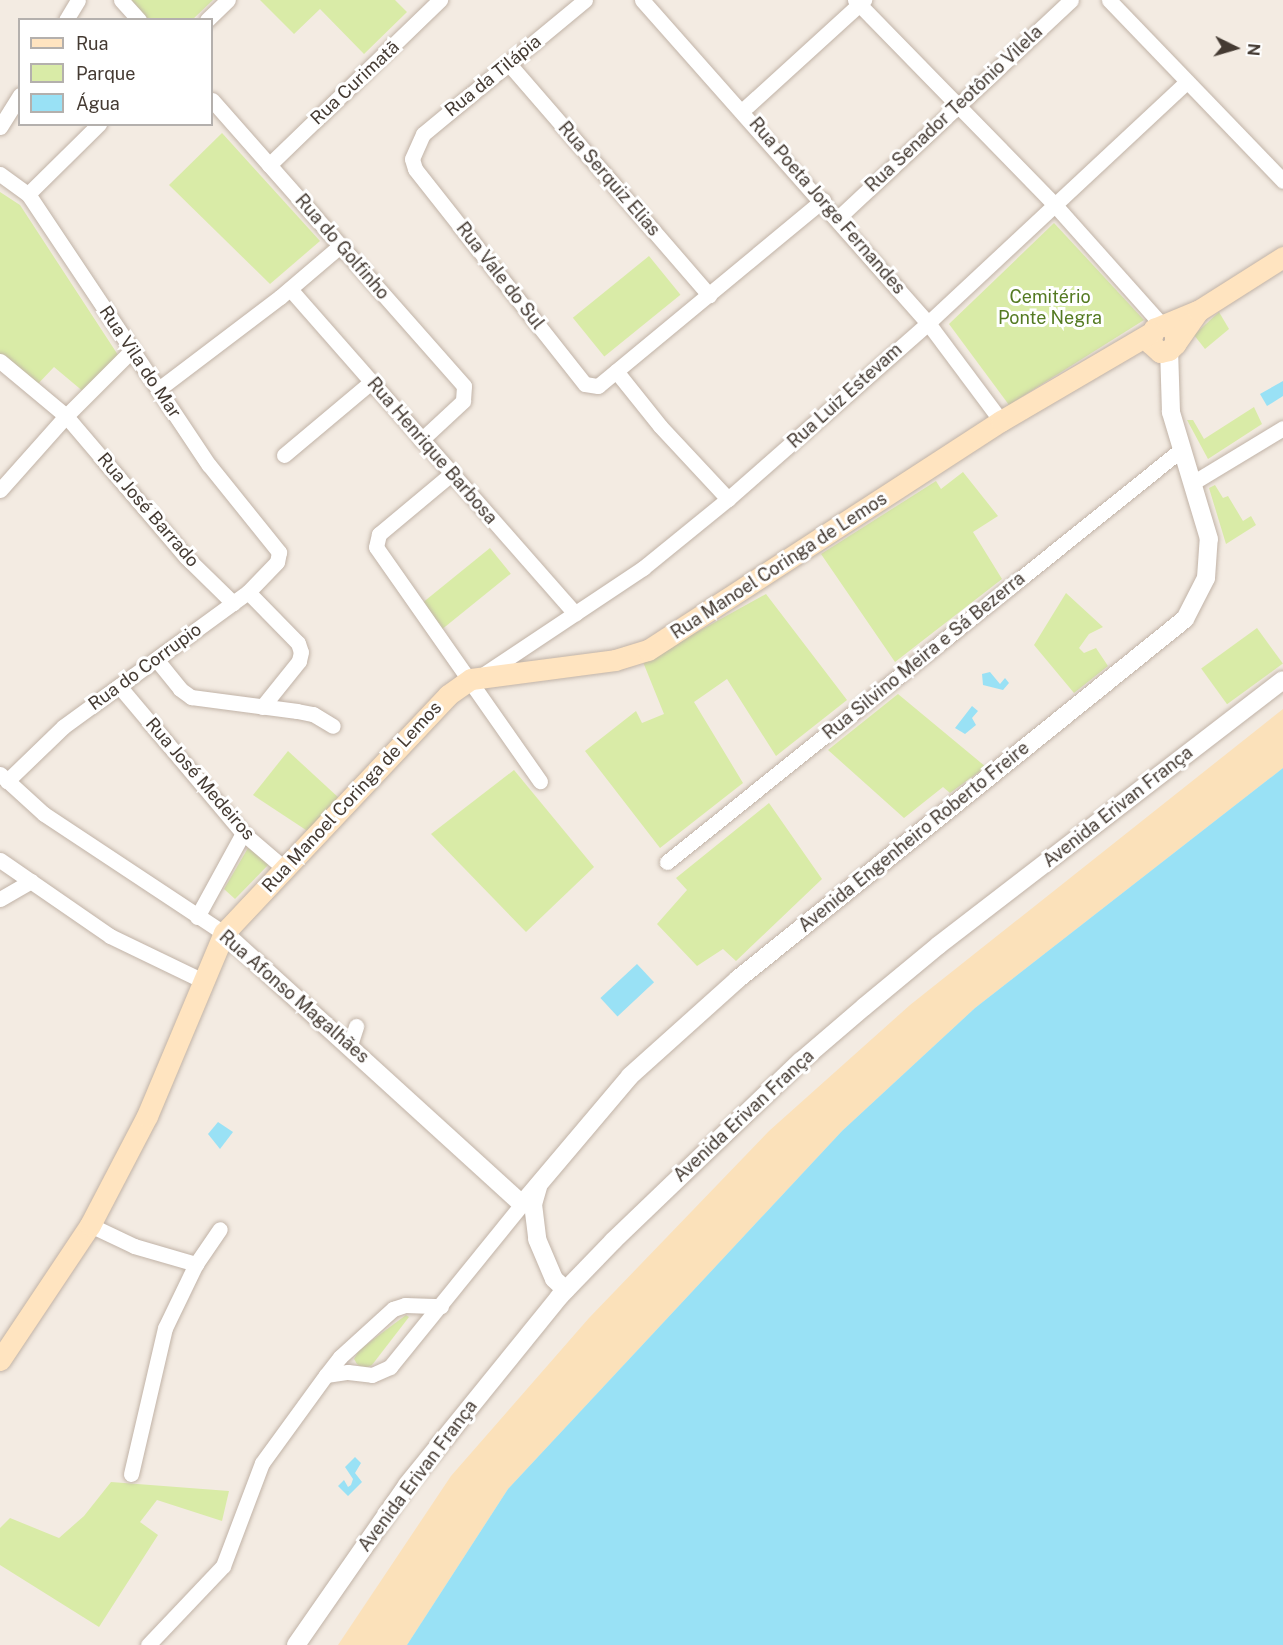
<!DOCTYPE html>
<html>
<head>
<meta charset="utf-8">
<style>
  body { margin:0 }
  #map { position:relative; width:1283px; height:1645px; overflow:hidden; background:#f3ebe2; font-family:"Public Sans",sans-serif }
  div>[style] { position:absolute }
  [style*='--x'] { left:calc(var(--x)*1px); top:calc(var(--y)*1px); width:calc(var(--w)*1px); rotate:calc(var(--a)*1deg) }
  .green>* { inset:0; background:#d9eba7; transform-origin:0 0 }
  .sand>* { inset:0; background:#fbe1ba }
  .water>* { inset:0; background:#99e1f5; transform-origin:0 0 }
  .roads { filter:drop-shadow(0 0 2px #c1b3a7) drop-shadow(0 0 2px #c1b3a7) }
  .minor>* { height:15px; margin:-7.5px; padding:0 7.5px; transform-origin:7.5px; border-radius:7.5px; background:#fff }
  .tertiary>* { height:18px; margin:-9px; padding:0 9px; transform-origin:9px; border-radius:9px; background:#fff }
  .secondary>* { height:21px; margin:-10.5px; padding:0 10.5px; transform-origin:10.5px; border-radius:10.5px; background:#ffe4c0 }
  span { translate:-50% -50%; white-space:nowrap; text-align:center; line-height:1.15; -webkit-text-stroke:6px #fff; paint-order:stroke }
  .street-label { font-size:18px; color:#443a32 }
  .park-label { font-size:18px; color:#547a22 }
  .legend { position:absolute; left:18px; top:18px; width:195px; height:108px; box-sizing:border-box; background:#fff; border:2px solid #b4b0ad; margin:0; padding:8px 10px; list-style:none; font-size:18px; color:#443a32 }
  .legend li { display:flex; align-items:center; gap:12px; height:30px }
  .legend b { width:30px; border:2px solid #b4b0ad }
  .north { position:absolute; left:1205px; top:18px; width:60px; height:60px; -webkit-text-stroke:4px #fff; paint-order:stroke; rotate:95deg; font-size:16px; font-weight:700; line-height:24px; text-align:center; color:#443a32 }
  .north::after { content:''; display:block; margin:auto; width:21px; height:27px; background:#443a32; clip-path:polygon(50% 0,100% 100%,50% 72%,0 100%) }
</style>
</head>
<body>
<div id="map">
  <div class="green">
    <div style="clip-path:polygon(126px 0,213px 0,192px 20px,144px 19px)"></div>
    <div style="clip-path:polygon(260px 0,395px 0,407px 12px,364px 54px,320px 9px,294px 34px)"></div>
    <div style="clip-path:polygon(222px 133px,320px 241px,270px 284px,169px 185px)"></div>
    <div style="clip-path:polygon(0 192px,20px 205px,118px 355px,85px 393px,54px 367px,35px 387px,0 358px)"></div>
    <div style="clip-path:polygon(1054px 223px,1144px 320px,1009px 405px,949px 324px)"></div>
    <div style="left:649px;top:256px;width:50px;height:98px;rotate:51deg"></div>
    <div style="clip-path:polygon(1219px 312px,1229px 329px,1205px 349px,1194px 335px)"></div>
    <div style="clip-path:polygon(1254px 407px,1262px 424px,1208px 459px,1187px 420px,1193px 420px,1204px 439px)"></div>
    <div style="clip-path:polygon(963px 472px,998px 516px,973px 532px,1002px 579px,895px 662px,821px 554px,936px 481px,941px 489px)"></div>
    <div style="clip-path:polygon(1215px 485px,1223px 498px,1228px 496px,1243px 521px,1251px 516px,1256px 525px,1226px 544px,1209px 488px)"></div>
    <div style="left:490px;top:548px;width:33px;height:90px;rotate:51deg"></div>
    <div style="clip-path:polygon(1066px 593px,1103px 627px,1089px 634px,1079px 648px,1084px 653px,1096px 648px,1108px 666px,1074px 693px,1034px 645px)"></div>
    <div style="clip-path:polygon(766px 594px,847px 700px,776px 756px,727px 679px,694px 702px,743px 783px,660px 848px,585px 751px,636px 711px,642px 723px,664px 714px,643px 662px)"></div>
    <div style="left:1257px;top:628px;width:44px;height:69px;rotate:54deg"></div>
    <div style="clip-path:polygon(898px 694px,986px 767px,950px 793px,943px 787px,904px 818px,828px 750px)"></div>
    <div style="clip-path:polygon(288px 751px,339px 798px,309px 832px,253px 795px)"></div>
    <div style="clip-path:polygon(514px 770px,594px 867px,526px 932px,431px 834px)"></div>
    <div style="clip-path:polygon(769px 803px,822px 879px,736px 961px,723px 949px,697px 966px,657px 924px,687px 890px,676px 878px)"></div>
    <div style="clip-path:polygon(248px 848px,269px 864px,235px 899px,224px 889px)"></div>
    <div style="clip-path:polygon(406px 1315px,409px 1317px,372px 1365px,364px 1369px,357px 1364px,354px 1359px,359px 1350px)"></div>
    <div style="clip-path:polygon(111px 1482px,229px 1491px,222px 1521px,157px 1500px,140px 1522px,158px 1535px,99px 1627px,0 1565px,0 1528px,10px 1518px,59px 1538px,84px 1516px)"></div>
  </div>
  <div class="sand">
    <div style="clip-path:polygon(1283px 709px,1283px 768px,975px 1008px,842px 1131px,508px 1489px,407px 1645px,338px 1645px,451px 1476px,589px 1318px,769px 1131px,910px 1005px)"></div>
  </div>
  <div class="water">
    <div style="clip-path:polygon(1283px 381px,1283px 396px,1267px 406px,1260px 394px)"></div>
    <div style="clip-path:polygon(990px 672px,1000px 684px,1005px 678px,1009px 683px,1003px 690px,983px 685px,982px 674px)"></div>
    <div style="clip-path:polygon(972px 706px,978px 711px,972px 718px,976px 725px,965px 734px,955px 728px)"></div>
    <div style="clip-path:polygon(1283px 768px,1283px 1645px,407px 1645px,508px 1489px,842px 1131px,975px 1008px)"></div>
    <div style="left:637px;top:964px;width:25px;height:50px;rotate:47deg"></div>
    <div style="clip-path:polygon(218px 1122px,233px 1132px,220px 1149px,208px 1134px)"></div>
    <div style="clip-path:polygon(355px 1457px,361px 1463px,355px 1473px,362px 1482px,348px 1496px,338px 1486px,344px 1480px,348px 1487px,351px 1485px,353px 1479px,345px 1467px)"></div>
  </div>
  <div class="roads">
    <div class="minor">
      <div style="--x:121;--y:0;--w:27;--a:48"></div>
      <div style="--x:585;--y:0;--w:210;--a:140.4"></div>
      <div style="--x:423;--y:134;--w:27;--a:114"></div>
      <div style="--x:412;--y:159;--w:10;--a:73"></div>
      <div style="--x:415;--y:169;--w:274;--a:51.7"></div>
      <div style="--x:585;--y:384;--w:13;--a:9"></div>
      <div style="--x:598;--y:386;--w:292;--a:-39.6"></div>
      <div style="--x:642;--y:0;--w:431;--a:48.5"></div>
      <div style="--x:928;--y:323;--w:122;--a:53.3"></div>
      <div style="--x:855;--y:0;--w:286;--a:45.7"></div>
      <div style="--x:1055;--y:205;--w:158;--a:48.3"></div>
      <div style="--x:1109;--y:0;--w:251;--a:46.1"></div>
      <div style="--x:66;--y:20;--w:23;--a:-59"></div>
      <div style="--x:207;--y:20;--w:29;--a:-44"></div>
      <div style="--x:509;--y:64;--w:306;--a:49.1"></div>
      <div style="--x:212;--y:100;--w:381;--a:48.6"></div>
      <div style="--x:464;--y:386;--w:15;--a:94"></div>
      <div style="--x:463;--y:401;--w:57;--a:137.1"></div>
      <div style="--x:743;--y:110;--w:164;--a:-42.3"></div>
      <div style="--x:0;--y:127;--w:38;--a:-58"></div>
      <div style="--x:269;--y:165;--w:238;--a:-44"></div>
      <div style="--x:0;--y:174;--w:34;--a:36"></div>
      <div style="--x:28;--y:194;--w:326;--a:56.3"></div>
      <div style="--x:209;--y:465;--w:112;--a:51.2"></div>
      <div style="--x:279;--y:552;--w:10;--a:101"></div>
      <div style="--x:277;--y:562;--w:42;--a:134"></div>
      <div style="--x:248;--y:592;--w:229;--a:143.9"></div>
      <div style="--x:63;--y:727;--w:78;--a:136"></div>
      <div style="--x:28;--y:194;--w:100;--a:-44.6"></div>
      <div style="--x:838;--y:218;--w:319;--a:-43.1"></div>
      <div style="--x:290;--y:289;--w:432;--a:48.7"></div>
      <div style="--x:0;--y:361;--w:86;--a:39.8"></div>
      <div style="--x:66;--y:416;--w:185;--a:49.6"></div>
      <div style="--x:186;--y:557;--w:66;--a:44.4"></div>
      <div style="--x:616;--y:371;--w:70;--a:51.3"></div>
      <div style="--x:660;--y:426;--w:100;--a:47"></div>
      <div style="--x:160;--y:388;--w:151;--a:-37.2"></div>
      <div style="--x:280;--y:297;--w:79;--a:-40.4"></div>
      <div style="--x:284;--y:455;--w:114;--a:-40"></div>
      <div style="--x:451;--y:474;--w:94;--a:140.2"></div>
      <div style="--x:379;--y:534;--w:13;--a:103"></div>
      <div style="--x:376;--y:547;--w:286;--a:55"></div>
      <div style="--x:1194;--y:482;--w:104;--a:-31.2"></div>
      <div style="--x:0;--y:490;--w:99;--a:-48.3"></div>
      <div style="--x:66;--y:416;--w:93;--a:-45"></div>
      <div style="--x:248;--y:592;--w:71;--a:45.6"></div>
      <div style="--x:298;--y:643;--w:9;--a:72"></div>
      <div style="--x:301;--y:652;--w:9;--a:103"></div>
      <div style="--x:299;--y:661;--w:59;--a:128.8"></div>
      <div style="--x:156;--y:659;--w:38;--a:51"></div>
      <div style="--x:180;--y:689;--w:14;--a:36"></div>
      <div style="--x:191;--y:697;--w:107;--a:7.5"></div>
      <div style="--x:297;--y:711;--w:16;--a:11"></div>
      <div style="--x:313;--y:714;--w:23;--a:31"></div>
      <div style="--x:481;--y:676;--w:195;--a:-33.7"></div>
      <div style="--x:643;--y:568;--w:109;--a:-39.1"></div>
      <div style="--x:728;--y:499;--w:266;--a:-41.3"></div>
      <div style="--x:928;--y:323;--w:353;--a:-43"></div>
      <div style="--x:119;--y:686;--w:192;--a:49.9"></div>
      <div style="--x:243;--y:833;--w:55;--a:40.6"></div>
      <div style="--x:0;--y:774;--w:59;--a:42.3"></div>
      <div style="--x:44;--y:814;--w:216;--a:33.5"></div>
      <div style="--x:0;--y:860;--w:134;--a:34.6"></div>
      <div style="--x:110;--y:936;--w:103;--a:25.8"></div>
      <div style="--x:667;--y:862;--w:660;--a:-38.73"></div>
      <div style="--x:0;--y:899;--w:36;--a:-30"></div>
      <div style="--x:197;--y:917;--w:96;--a:-61.3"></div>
      <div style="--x:350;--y:1045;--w:20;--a:-72"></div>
      <div style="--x:90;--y:1225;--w:49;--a:25.5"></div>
      <div style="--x:134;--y:1246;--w:65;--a:16.2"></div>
      <div style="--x:326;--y:1375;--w:23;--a:-52"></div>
      <div style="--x:340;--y:1357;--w:72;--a:-42.2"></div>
      <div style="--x:393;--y:1309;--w:13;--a:-18"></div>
      <div style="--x:405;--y:1305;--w:36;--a:2"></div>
      <div style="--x:131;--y:1474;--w:150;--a:-76.9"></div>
      <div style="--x:165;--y:1328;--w:71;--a:-64.2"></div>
      <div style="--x:196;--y:1264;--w:42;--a:-55.6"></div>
      <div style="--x:148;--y:1645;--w:109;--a:-46.5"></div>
      <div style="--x:223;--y:1566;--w:110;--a:-69.3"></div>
      <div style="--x:262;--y:1463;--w:109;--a:-54"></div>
      <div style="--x:326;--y:1375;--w:22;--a:-8"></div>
      <div style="--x:348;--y:1372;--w:24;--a:7"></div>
      <div style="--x:372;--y:1375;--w:20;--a:-24"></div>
      <div style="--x:390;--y:1367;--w:210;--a:-51"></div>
    </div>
    <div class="tertiary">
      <div style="--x:224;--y:933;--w:403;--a:42.3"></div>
      <div style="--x:522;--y:1204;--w:167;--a:-49.8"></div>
      <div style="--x:630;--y:1076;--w:145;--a:-41.9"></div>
      <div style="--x:738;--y:979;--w:574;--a:-38.85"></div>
      <div style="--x:1185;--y:619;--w:46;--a:-62.9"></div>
      <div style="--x:1206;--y:578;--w:39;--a:-86"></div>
      <div style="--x:1209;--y:539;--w:133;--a:-106.7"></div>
      <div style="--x:1171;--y:412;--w:62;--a:-91.8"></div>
      <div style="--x:538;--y:1187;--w:18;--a:106"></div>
      <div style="--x:533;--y:1204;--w:35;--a:83"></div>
      <div style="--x:537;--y:1239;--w:43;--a:67"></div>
      <div style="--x:554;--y:1279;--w:16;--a:43"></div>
      <div style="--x:296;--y:1645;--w:195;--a:-55.2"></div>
      <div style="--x:407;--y:1485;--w:242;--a:-51"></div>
      <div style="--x:559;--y:1297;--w:78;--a:-46"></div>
      <div style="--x:613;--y:1241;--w:260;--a:-43.8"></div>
      <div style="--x:801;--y:1061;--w:83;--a:-40.6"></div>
      <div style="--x:864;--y:1007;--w:97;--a:-39.6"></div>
      <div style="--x:939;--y:945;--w:434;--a:-37.6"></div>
    </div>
    <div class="secondary">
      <div style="--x:1167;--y:324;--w:12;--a:48"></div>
      <div style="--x:1175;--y:333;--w:11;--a:90"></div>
      <div style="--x:1175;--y:344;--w:8;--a:135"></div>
      <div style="--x:1169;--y:350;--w:9;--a:167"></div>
      <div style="--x:1160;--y:352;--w:13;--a:-138"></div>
      <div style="--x:1150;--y:343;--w:15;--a:-74"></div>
      <div style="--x:1154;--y:329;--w:47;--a:-22.7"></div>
      <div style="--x:1175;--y:344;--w:40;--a:-55.1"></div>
      <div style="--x:1198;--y:311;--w:101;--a:-32.4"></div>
      <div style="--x:0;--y:1360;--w:162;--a:-56.3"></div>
      <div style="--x:90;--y:1225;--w:123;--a:-62.4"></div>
      <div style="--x:147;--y:1116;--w:199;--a:-67.2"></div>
      <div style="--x:224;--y:933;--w:327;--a:-46.7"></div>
      <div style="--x:448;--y:695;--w:28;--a:-35"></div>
      <div style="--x:471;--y:679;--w:145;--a:-7.5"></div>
      <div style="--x:615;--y:660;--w:34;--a:-17"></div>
      <div style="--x:648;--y:650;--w:421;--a:-33"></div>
      <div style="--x:1001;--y:421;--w:174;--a:-30.4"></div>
    </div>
  </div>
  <div class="street-label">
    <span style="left:493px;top:76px;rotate:-39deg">Rua da Tilápia</span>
    <span style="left:355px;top:83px;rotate:-43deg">Rua Curimatã</span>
    <span style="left:954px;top:109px;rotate:-43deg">Rua Senador Teotônio Vilela</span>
    <span style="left:609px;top:179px;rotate:49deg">Rua Serquiz Elias</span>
    <span style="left:827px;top:206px;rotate:49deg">Rua Poeta Jorge Fernandes</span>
    <span style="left:342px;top:247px;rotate:49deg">Rua do Golfinho</span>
    <span style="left:500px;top:276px;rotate:52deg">Rua Vale do Sul</span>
    <span style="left:140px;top:362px;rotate:56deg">Rua Vila do Mar</span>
    <span style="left:845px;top:396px;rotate:-42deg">Rua Luiz Estevam</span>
    <span style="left:432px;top:451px;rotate:49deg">Rua Henrique Barbosa</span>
    <span style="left:148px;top:510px;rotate:49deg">Rua José Barrado</span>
    <span style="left:779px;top:566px;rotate:-33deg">Rua Manoel Coringa de Lemos</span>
    <span style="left:924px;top:656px;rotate:-39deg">Rua Silvino Meira e Sá Bezerra</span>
    <span style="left:145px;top:667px;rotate:-36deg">Rua do Corrupio</span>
    <span style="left:200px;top:779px;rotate:49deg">Rua José Medeiros</span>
    <span style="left:352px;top:797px;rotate:-47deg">Rua Manoel Coringa de Lemos</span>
    <span style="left:1118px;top:807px;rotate:-38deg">Avenida Erivan França</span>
    <span style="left:914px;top:837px;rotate:-39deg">Avenida Engenheiro Roberto Freire</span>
    <span style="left:294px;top:997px;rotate:41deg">Rua Afonso Magalhães</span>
    <span style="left:744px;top:1116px;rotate:-43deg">Avenida Erivan França</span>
    <span style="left:418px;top:1476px;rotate:-53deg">Avenida Erivan França</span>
  </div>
  <div class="park-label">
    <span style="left:1050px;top:308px">Cemitério<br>Ponte Negra</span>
  </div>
  <ul class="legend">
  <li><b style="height:8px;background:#ffe4c0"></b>Rua</li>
  <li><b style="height:16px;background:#d9eba7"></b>Parque</li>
  <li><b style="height:16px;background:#99e1f5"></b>Água</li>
  </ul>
  <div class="north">N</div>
</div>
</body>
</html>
